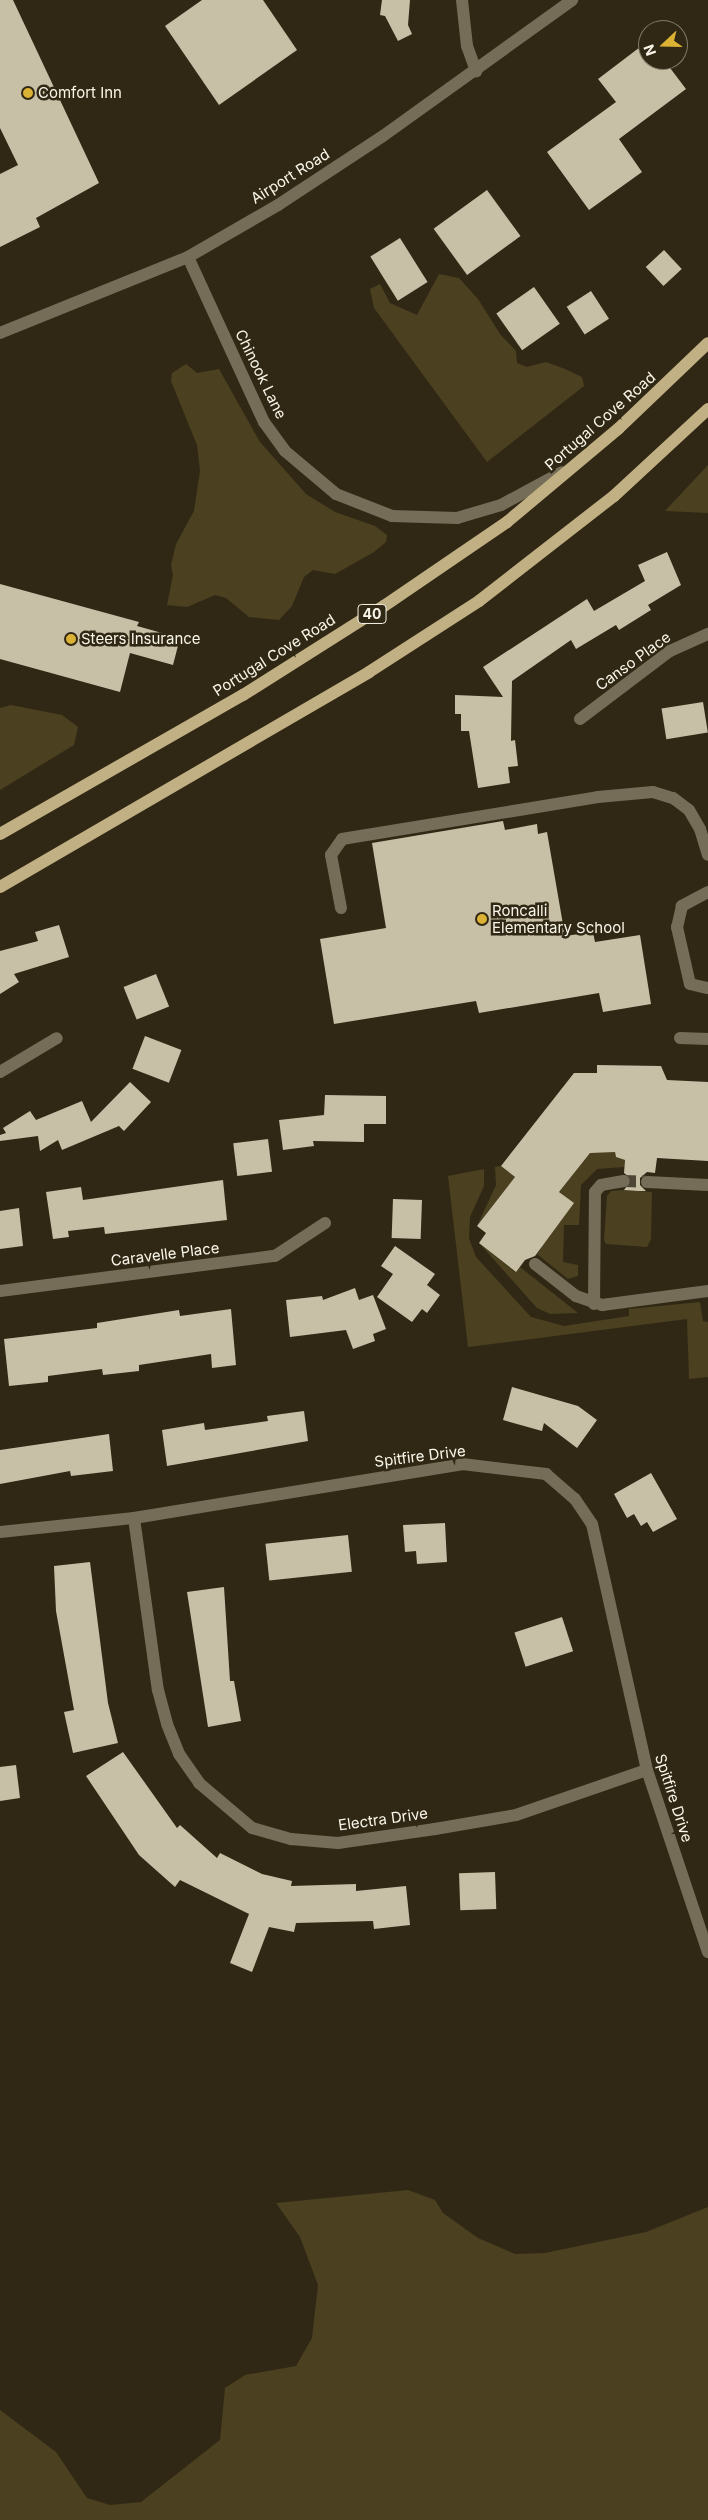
<!DOCTYPE html>
<html>
<head>
<meta charset="utf-8">
<style>
  body { margin:0 }
  #map { position:relative; width:708px; height:2520px; overflow:hidden; background:#302815; font-family:Inter,sans-serif }
  div>[style] { position:absolute }
  [style*='--x'] { left:calc(var(--x)*1px); top:calc(var(--y)*1px); width:calc(var(--w)*1px); rotate:calc(var(--a)*1deg) }
  .green>* { inset:0; background:#4b4020 }
  .building>* { inset:0; background:#c8bfa7; transform-origin:0 0 }
  .minor-tunnel>* { height:12px; margin-top:-6px; transform-origin:0; background:repeating-linear-gradient(90deg,#4e4735 0 12px,transparent 0 18px) }
  .minor>* { height:12px; margin:-6px; padding:0 6px; transform-origin:6px; border-radius:6px; background:#756d57 }
  .major>* { height:12px; margin:-6px; padding:0 6px; transform-origin:6px; border-radius:6px; background:#c1b083 }
  .dots>* { width:14px; height:14px; translate:-50% -50%; box-sizing:border-box; border:2px solid #302815; border-radius:50% }
  span { translate:-50% -50%; white-space:nowrap; text-align:center; line-height:1.15; -webkit-text-stroke:5px #302815; paint-order:stroke }
  .shield-label span { padding:1px 4px; background:#302815; border:1px solid; border-radius:4px; -webkit-text-stroke-width:0 }
  .shield-label { font-size:14px; color:#f9f5e8; font-weight:700 }
  .poi-label { font-size:15px; color:#f9f5e8 }
  .left { translate:0 -50%; text-align:left }
  .street-label { font-size:15px; color:#f9f5e8 }
  .north { position:absolute; left:638px; top:20px; width:50px; height:50px; box-sizing:border-box; background:#302815; border:1px solid #807a69; border-radius:50%; rotate:249deg; font-size:14px; font-weight:700; line-height:20px; text-align:center; color:#f9f5e8 }
  .north::after { content:''; display:block; margin:auto; width:18px; height:22px; background:#dbb233; clip-path:polygon(50% 0,100% 100%,50% 72%,0 100%) }
</style>
</head>
<body>
<div id="map">
  <div class="green">
    <div style="clip-path:polygon(439px 274px,459px 278px,478px 299px,500px 334px,516px 351px,517px 363px,527px 367px,546px 362px,565px 369px,582px 377px,584px 386px,487px 462px,374px 308px,370px 289px,380px 284px,390px 303px,417px 315px)"></div>
    <div style="clip-path:polygon(186px 364px,197px 373px,219px 369px,260px 442px,306px 494px,335px 512px,375px 526px,387px 535px,386px 542px,374px 552px,335px 574px,313px 570px,304px 577px,292px 606px,279px 620px,249px 617px,226px 598px,215px 595px,187px 607px,167px 605px,173px 575px,171px 565px,176px 544px,194px 511px,200px 471px,197px 445px,171px 381px,172px 373px)"></div>
    <div style="clip-path:polygon(708px 465px,708px 513px,665px 511px)"></div>
    <div style="clip-path:polygon(11px 705px,62px 715px,78px 727px,74px 745px,0 790px,0 708px)"></div>
    <div style="clip-path:polygon(594px 1148px,615px 1152px,616px 1157px,625px 1160px,624px 1167px,597px 1169px,581px 1185px,579px 1225px,564px 1225px,563px 1262px,578px 1265px,578px 1276px,568px 1279px,537px 1254px,541px 1249px,536px 1245px,573px 1203px,559px 1192px)"></div>
    <div style="clip-path:polygon(501px 1166px,515px 1177px,477px 1226px,496px 1185px,495px 1167px)"></div>
    <div style="clip-path:polygon(484px 1169px,484px 1186px,470px 1217px,469px 1238px,476px 1257px,531px 1317px,564px 1326px,629px 1316px,629px 1309px,700px 1302px,703px 1321px,708px 1322px,708px 1377px,689px 1379px,687px 1319px,468px 1347px,448px 1176px)"></div>
    <div style="clip-path:polygon(624px 1190px,652px 1192px,651px 1239px,647px 1247px,606px 1244px,604px 1240px,607px 1196px,611px 1191px)"></div>
    <div style="clip-path:polygon(479px 1243px,515px 1272px,520px 1267px,578px 1313px,550px 1314px,537px 1308px)"></div>
    <div style="clip-path:polygon(408px 2190px,435px 2200px,443px 2213px,478px 2238px,515px 2254px,545px 2253px,646px 2232px,708px 2207px,708px 2520px,0 2520px,0 2410px,56px 2452px,87px 2498px,110px 2505px,141px 2502px,220px 2440px,225px 2388px,245px 2375px,296px 2366px,312px 2338px,318px 2285px,300px 2237px,276px 2203px)"></div>
  </div>
  <div class="building">
    <div style="clip-path:polygon(0 0,13px 0,99px 183px,36px 218px,40px 227px,0 247px,0 174px,18px 165px,0 128px)"></div>
    <div style="clip-path:polygon(202px 0,263px 0,297px 50px,219px 105px,165px 26px)"></div>
    <div style="clip-path:polygon(382px 0,410px 0,408px 25px,412px 34px,398px 41px,385px 16px,380px 15px)"></div>
    <div style="clip-path:polygon(648px 41px,648px 60px,664px 60px,686px 89px,619px 139px,642px 172px,589px 210px,547px 152px,616px 102px,598px 79px)"></div>
    <div style="left:487px;top:190px;width:57px;height:66px;rotate:54deg"></div>
    <div style="left:400px;top:238px;width:52px;height:35px;rotate:58deg"></div>
    <div style="left:664px;top:250px;width:26px;height:25px;rotate:47deg"></div>
    <div style="left:534px;top:287px;width:45px;height:46px;rotate:55deg"></div>
    <div style="left:591px;top:291px;width:33px;height:29px;rotate:57deg"></div>
    <div style="clip-path:polygon(667px 552px,681px 585px,648px 605px,651px 610px,619px 630px,616px 625px,576px 649px,571px 640px,512px 681px,511px 741px,515px 740px,518px 766px,508px 767px,510px 783px,478px 788px,469px 731px,461px 731px,461px 714px,455px 714px,455px 695px,503px 697px,483px 667px,587px 599px,594px 611px,645px 581px,638px 565px)"></div>
    <div style="clip-path:polygon(0 584px,139px 622px,137px 626px,180px 638px,173px 665px,130px 653px,120px 692px,0 659px)"></div>
    <div style="left:703px;top:702px;width:31px;height:42px;rotate:81deg"></div>
    <div style="clip-path:polygon(503px 821px,505px 830px,537px 824px,538px 834px,547px 832px,565px 936px,593px 932px,595px 942px,640px 935px,651px 1004px,603px 1012px,599px 993px,479px 1013px,476px 1001px,334px 1024px,320px 939px,386px 928px,372px 843px)"></div>
    <div style="clip-path:polygon(59px 925px,69px 957px,14px 974px,19px 982px,0 994px,0 951px,38px 941px,35px 932px)"></div>
    <div style="left:156px;top:974px;width:35px;height:35px;rotate:68deg"></div>
    <div style="left:145px;top:1036px;width:39px;height:35px;rotate:21deg"></div>
    <div style="clip-path:polygon(597px 1065px,661px 1066px,667px 1080px,708px 1082px,708px 1161px,657px 1158px,655px 1173px,647px 1172px,640px 1178px,640px 1185px,646px 1191px,638px 1191px,624px 1190px,632px 1179px,624px 1173px,625px 1160px,616px 1157px,615px 1152px,590px 1153px,559px 1192px,574px 1203px,535px 1256px,525px 1260px,516px 1272px,479px 1243px,486px 1233px,477px 1226px,515px 1177px,501px 1166px,574px 1073px,597px 1073px)"></div>
    <div style="clip-path:polygon(130px 1082px,151px 1102px,124px 1131px,119px 1126px,62px 1150px,58px 1140px,40px 1151px,38px 1136px,0 1141px,0 1135px,6px 1133px,3px 1128px,30px 1111px,36px 1120px,82px 1101px,91px 1122px)"></div>
    <div style="clip-path:polygon(325px 1095px,386px 1096px,386px 1124px,364px 1124px,364px 1142px,313px 1141px,314px 1146px,283px 1150px,279px 1120px,324px 1115px)"></div>
    <div style="left:268px;top:1139px;width:33px;height:35px;rotate:83deg"></div>
    <div style="clip-path:polygon(223px 1180px,227px 1220px,105px 1234px,104px 1227px,68px 1231px,69px 1237px,53px 1239px,46px 1192px,81px 1187px,83px 1200px)"></div>
    <div style="left:393px;top:1199px;width:29px;height:39px;rotate:2deg"></div>
    <div style="clip-path:polygon(19px 1208px,23px 1246px,0 1249px,0 1211px)"></div>
    <div style="clip-path:polygon(395px 1246px,435px 1274px,427px 1285px,440px 1295px,427px 1313px,422px 1309px,412px 1322px,377px 1297px,393px 1274px,381px 1266px)"></div>
    <div style="clip-path:polygon(355px 1288px,359px 1300px,373px 1295px,386px 1329px,373px 1334px,375px 1341px,353px 1349px,346px 1330px,290px 1337px,286px 1300px,322px 1296px,323px 1300px)"></div>
    <div style="clip-path:polygon(231px 1309px,236px 1365px,212px 1368px,211px 1354px,139px 1365px,139px 1371px,103px 1375px,102px 1369px,48px 1376px,48px 1382px,9px 1386px,4px 1339px,97px 1328px,97px 1323px,179px 1310px,180px 1316px)"></div>
    <div style="clip-path:polygon(512px 1387px,578px 1406px,597px 1420px,577px 1448px,544px 1423px,542px 1431px,503px 1420px)"></div>
    <div style="clip-path:polygon(304px 1411px,308px 1441px,167px 1466px,162px 1430px,204px 1423px,205px 1430px,268px 1421px,267px 1416px)"></div>
    <div style="clip-path:polygon(109px 1434px,113px 1471px,71px 1476px,70px 1471px,0 1484px,0 1450px)"></div>
    <div style="clip-path:polygon(651px 1473px,677px 1519px,653px 1532px,647px 1522px,641px 1526px,634px 1514px,627px 1518px,614px 1494px)"></div>
    <div style="clip-path:polygon(445px 1523px,447px 1562px,417px 1564px,416px 1551px,405px 1552px,403px 1525px)"></div>
    <div style="left:348px;top:1535px;width:37px;height:83px;rotate:84deg"></div>
    <div style="clip-path:polygon(90px 1562px,108px 1703px,118px 1743px,73px 1753px,64px 1712px,74px 1710px,56px 1611px,54px 1566px)"></div>
    <div style="clip-path:polygon(224px 1587px,230px 1681px,234px 1681px,241px 1721px,208px 1727px,187px 1592px)"></div>
    <div style="left:562px;top:1617px;width:36px;height:50px;rotate:72deg"></div>
    <div style="clip-path:polygon(123px 1752px,177px 1828px,180px 1825px,217px 1858px,220px 1853px,262px 1874px,292px 1881px,291px 1886px,356px 1884px,356px 1891px,406px 1886px,410px 1925px,374px 1929px,373px 1921px,296px 1923px,294px 1932px,269px 1927px,252px 1972px,230px 1963px,249px 1914px,180px 1880px,175px 1887px,139px 1855px,86px 1776px)"></div>
    <div style="clip-path:polygon(16px 1765px,20px 1798px,0 1801px,0 1767px)"></div>
    <div style="left:495px;top:1872px;width:37px;height:36px;rotate:88deg"></div>
  </div>
  <div class="minor-tunnel">
    <div style="--x:624;--y:1181;--w:23;--a:2"></div>
  </div>
  <div class="minor">
    <div style="--x:462;--y:0;--w:46;--a:83.8"></div>
    <div style="--x:467;--y:46;--w:27;--a:70"></div>
    <div style="--x:188;--y:257;--w:182;--a:65.3"></div>
    <div style="--x:264;--y:422;--w:36;--a:54"></div>
    <div style="--x:285;--y:451;--w:67;--a:40.1"></div>
    <div style="--x:336;--y:494;--w:60;--a:21.4"></div>
    <div style="--x:392;--y:516;--w:65;--a:1.8"></div>
    <div style="--x:457;--y:518;--w:46;--a:-16.5"></div>
    <div style="--x:501;--y:505;--w:69;--a:-28.4"></div>
    <div style="--x:0;--y:333;--w:203;--a:-22"></div>
    <div style="--x:188;--y:257;--w:104;--a:-30"></div>
    <div style="--x:278;--y:205;--w:126;--a:-33.3"></div>
    <div style="--x:383;--y:136;--w:233;--a:-35.7"></div>
    <div style="--x:580;--y:719;--w:113;--a:-37.1"></div>
    <div style="--x:670;--y:651;--w:42;--a:-24.1"></div>
    <div style="--x:708;--y:892;--w:30;--a:152"></div>
    <div style="--x:682;--y:906;--w:22;--a:103"></div>
    <div style="--x:677;--y:927;--w:58;--a:77.2"></div>
    <div style="--x:690;--y:984;--w:18;--a:13"></div>
    <div style="--x:341;--y:908;--w:54;--a:-100.7"></div>
    <div style="--x:331;--y:855;--w:19;--a:-55"></div>
    <div style="--x:342;--y:839;--w:259;--a:-9.3"></div>
    <div style="--x:598;--y:797;--w:55;--a:-5.2"></div>
    <div style="--x:653;--y:792;--w:21;--a:17"></div>
    <div style="--x:673;--y:798;--w:20;--a:37"></div>
    <div style="--x:689;--y:810;--w:22;--a:60"></div>
    <div style="--x:700;--y:829;--w:27;--a:73"></div>
    <div style="--x:680;--y:1038;--w:28;--a:2"></div>
    <div style="--x:0;--y:1072;--w:66;--a:-30.8"></div>
    <div style="--x:647;--y:1182;--w:61;--a:2.8"></div>
    <div style="--x:535;--y:1264;--w:52;--a:38"></div>
    <div style="--x:576;--y:1296;--w:28;--a:19"></div>
    <div style="--x:602;--y:1305;--w:107;--a:-7.5"></div>
    <div style="--x:0;--y:1291;--w:277;--a:-7.3"></div>
    <div style="--x:275;--y:1256;--w:60;--a:-33.4"></div>
    <div style="--x:594;--y:1304;--w:112;--a:-89.5"></div>
    <div style="--x:595;--y:1192;--w:9;--a:-49"></div>
    <div style="--x:601;--y:1185;--w:23;--a:-10"></div>
    <div style="--x:134;--y:1518;--w:174;--a:82.1"></div>
    <div style="--x:158;--y:1690;--w:35;--a:75"></div>
    <div style="--x:167;--y:1724;--w:32;--a:68"></div>
    <div style="--x:179;--y:1754;--w:35;--a:55"></div>
    <div style="--x:199;--y:1783;--w:70;--a:40.3"></div>
    <div style="--x:252;--y:1828;--w:41;--a:15.8"></div>
    <div style="--x:291;--y:1839;--w:47;--a:4.9"></div>
    <div style="--x:338;--y:1843;--w:98;--a:-8.2"></div>
    <div style="--x:435;--y:1829;--w:82;--a:-9.8"></div>
    <div style="--x:516;--y:1815;--w:139;--a:-19"></div>
    <div style="--x:0;--y:1532;--w:135;--a:-6"></div>
    <div style="--x:134;--y:1518;--w:332;--a:-9.3"></div>
    <div style="--x:462;--y:1464;--w:85;--a:6.8"></div>
    <div style="--x:546;--y:1474;--w:38;--a:41"></div>
    <div style="--x:575;--y:1499;--w:30;--a:56"></div>
    <div style="--x:592;--y:1524;--w:252;--a:77.4"></div>
    <div style="--x:647;--y:1770;--w:192;--a:71.5"></div>
  </div>
  <div class="major">
    <div style="--x:0;--y:834;--w:280;--a:-29.8"></div>
    <div style="--x:243;--y:695;--w:167;--a:-32.3"></div>
    <div style="--x:384;--y:606;--w:149;--a:-34.3"></div>
    <div style="--x:507;--y:522;--w:145;--a:-40"></div>
    <div style="--x:618;--y:429;--w:124;--a:-43.7"></div>
    <div style="--x:0;--y:887;--w:427;--a:-30.2"></div>
    <div style="--x:369;--y:672;--w:131;--a:-32.8"></div>
    <div style="--x:479;--y:601;--w:171;--a:-37.9"></div>
    <div style="--x:614;--y:496;--w:128;--a:-42.8"></div>
  </div>
  <div class="dots">
    <div style="left:28px;top:93px;background:#dbb233"></div>
    <div style="left:71px;top:639px;background:#dbb233"></div>
    <div style="left:482px;top:919px;background:#dbb233"></div>
  </div>
  <div class="shield-label">
    <span style="left:372px;top:614px">40</span>
  </div>
  <div class="poi-label">
    <span class="left" style="left:38px;top:93px">Comfort Inn</span>
    <span class="left" style="left:81px;top:639px">Steers Insurance</span>
    <span class="left" style="left:492px;top:919px">Roncalli<br>Elementary School</span>
  </div>
  <div class="street-label">
    <span style="left:290px;top:176px;rotate:-32deg">Airport Road</span>
    <span style="left:261px;top:374px;rotate:64deg">Chinook Lane</span>
    <span style="left:600px;top:421px;rotate:-41deg">Portugal Cove Road</span>
    <span style="left:274px;top:655px;rotate:-32deg">Portugal Cove Road</span>
    <span style="left:633px;top:661px;rotate:-36deg">Canso Place</span>
    <span style="left:165px;top:1254px;rotate:-7deg">Caravelle Place</span>
    <span style="left:420px;top:1456px;rotate:-7deg">Spitfire Drive</span>
    <span style="left:674px;top:1798px;rotate:72deg">Spitfire Drive</span>
    <span style="left:383px;top:1819px;rotate:-8deg">Electra Drive</span>
  </div>
  <div class="north">N</div>
</div>
</body>
</html>
